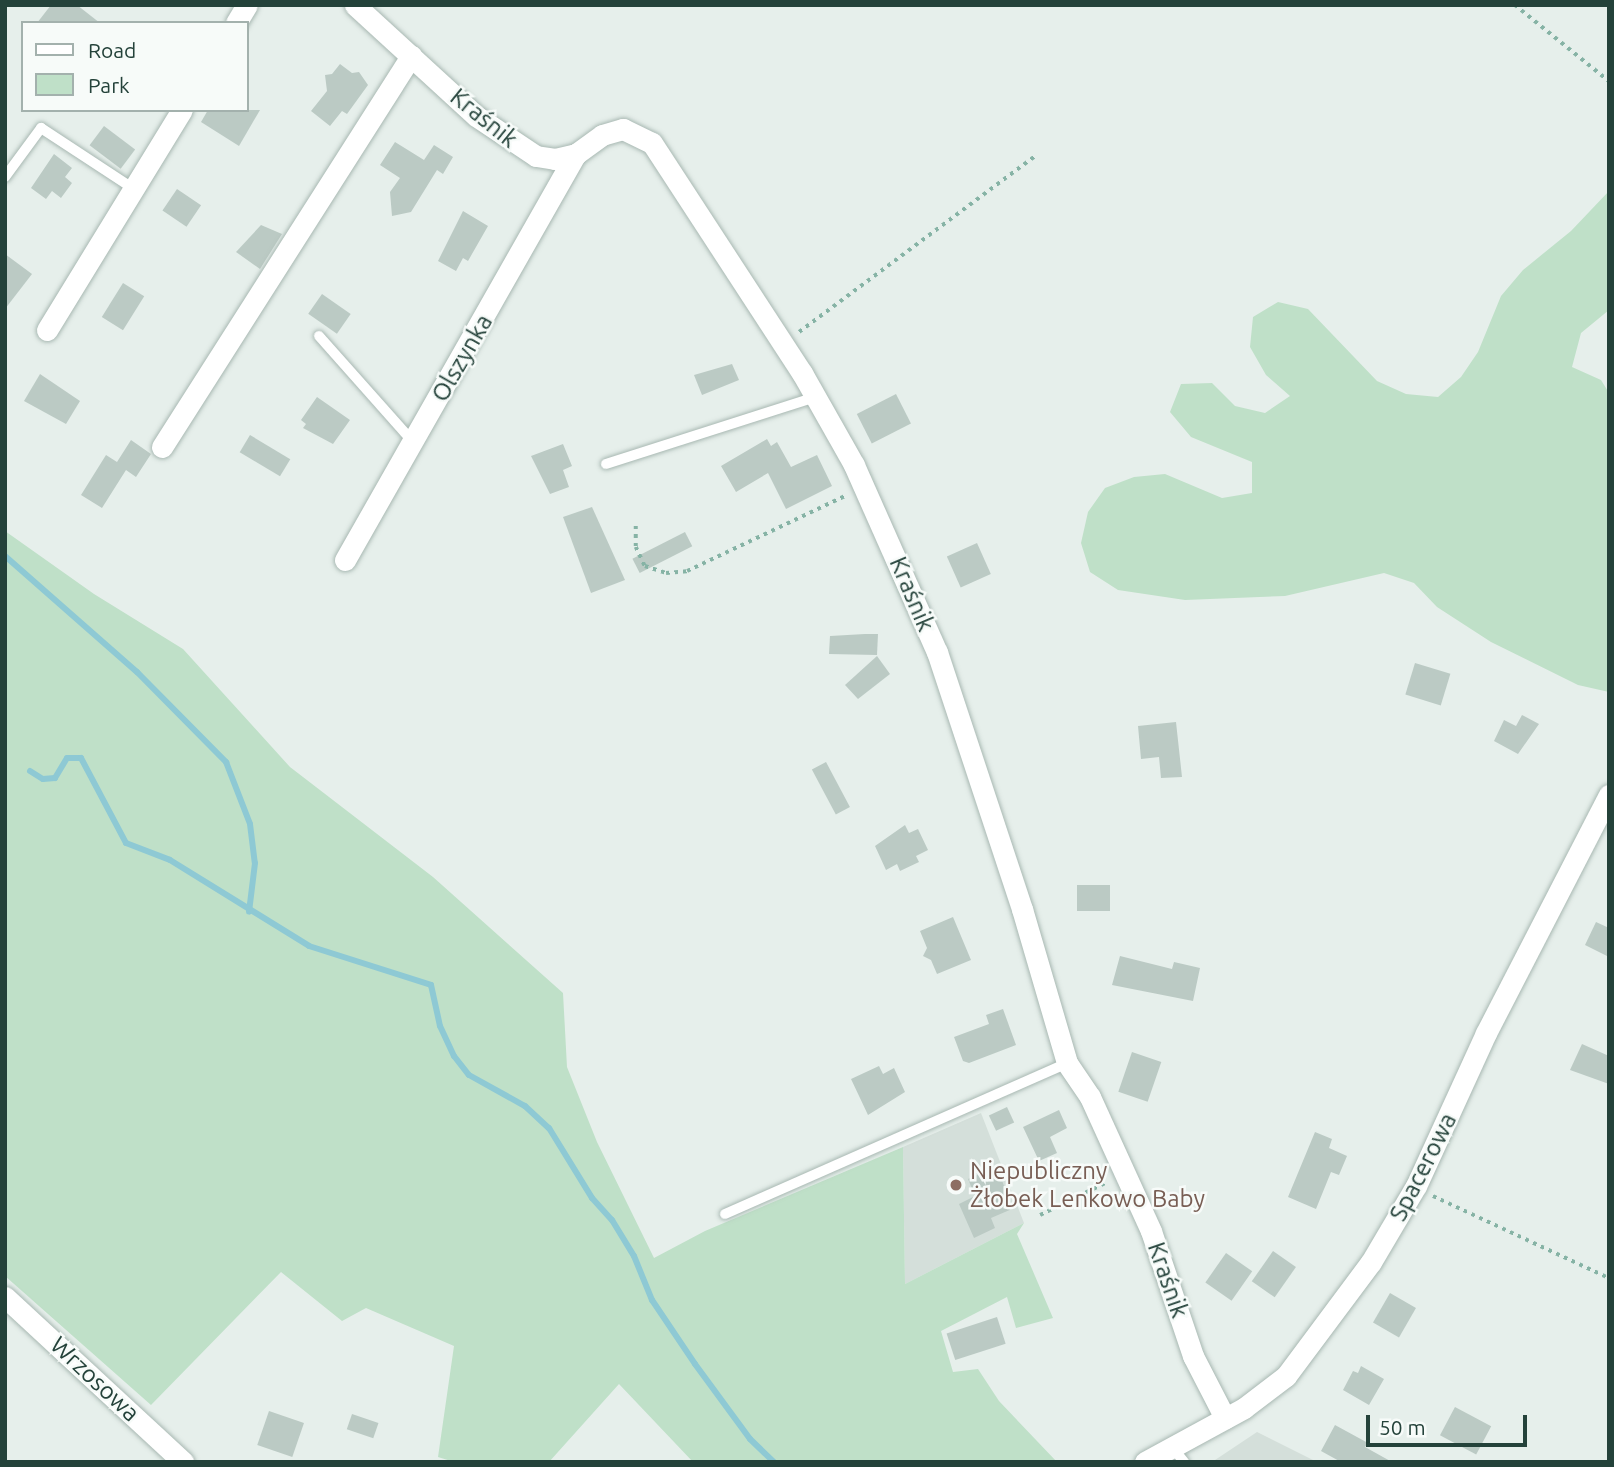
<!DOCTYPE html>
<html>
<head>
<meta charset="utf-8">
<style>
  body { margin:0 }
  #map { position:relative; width:1614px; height:1467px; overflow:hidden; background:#e6efeb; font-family:Ubuntu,sans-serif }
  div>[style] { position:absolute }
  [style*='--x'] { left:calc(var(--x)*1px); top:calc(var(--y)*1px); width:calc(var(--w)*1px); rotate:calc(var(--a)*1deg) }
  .built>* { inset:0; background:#d4dfda }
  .green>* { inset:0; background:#bfe0c8 }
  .stream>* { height:6px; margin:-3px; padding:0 3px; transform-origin:3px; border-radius:3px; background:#8ec9d4 }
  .building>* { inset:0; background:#bbcac4; transform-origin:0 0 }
  .path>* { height:3.5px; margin-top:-1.75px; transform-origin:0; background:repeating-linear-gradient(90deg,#86b3a5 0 3.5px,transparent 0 8.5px) }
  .roads { filter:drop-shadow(0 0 2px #a8b8b2) drop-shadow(0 0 2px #a8b8b2) }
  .lane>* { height:10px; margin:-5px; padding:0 5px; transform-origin:5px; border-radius:5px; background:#fff }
  .street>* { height:21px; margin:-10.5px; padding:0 10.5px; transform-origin:10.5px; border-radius:10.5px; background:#fff }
  .secondary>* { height:21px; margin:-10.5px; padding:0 10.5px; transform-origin:10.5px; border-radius:10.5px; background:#fff }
  .dots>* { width:19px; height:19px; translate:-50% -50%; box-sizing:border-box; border:4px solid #f7fbf9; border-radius:50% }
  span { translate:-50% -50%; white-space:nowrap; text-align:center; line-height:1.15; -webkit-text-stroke:5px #f7fbf9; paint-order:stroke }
  .street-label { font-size:24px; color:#24423a }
  .education-label { font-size:24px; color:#785e54 }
  .left { translate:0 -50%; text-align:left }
  .frame { position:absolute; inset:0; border:7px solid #24423a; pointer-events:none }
  .legend { position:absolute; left:21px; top:21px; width:228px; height:91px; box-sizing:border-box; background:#f7fbf9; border:2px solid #a3b1ad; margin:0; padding:9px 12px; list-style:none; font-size:21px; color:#24423a }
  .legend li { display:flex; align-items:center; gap:14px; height:35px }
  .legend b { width:35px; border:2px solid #a3b1ad }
  .scale { position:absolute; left:1366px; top:1415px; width:161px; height:32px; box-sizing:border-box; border:4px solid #24423a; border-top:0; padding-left:9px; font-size:21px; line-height:24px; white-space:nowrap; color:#24423a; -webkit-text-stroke:5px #f7fbf9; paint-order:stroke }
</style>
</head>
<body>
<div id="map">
  <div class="built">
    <div style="clip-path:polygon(981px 1113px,1024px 1223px,905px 1284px,903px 1147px)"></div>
    <div style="clip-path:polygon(1257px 1432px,1317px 1462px,1212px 1462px)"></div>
  </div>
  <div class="green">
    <div style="clip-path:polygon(1609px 191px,1609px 310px,1581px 333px,1572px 367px,1601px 380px,1609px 393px,1609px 692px,1578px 685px,1491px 642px,1437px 607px,1414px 583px,1384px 573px,1285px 596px,1185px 600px,1118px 590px,1090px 572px,1081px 543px,1088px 512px,1105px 488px,1134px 477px,1165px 474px,1222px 498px,1252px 493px,1252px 462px,1191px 437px,1170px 412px,1181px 384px,1212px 383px,1235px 406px,1265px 413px,1290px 396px,1266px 375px,1250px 347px,1253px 317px,1278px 302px,1308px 309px,1377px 381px,1406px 394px,1438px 397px,1461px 377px,1478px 352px,1501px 296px,1523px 270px,1571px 231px)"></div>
    <div style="clip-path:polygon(5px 531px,94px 594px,183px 649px,290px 767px,433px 877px,563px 993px,567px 1067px,597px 1142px,654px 1258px,705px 1231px,903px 1147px,905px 1284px,1024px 1223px,1017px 1234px,1053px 1318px,1016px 1328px,1007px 1297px,941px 1331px,953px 1372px,978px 1369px,999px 1401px,1057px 1462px,693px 1462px,619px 1384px,549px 1462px,454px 1462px,438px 1457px,454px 1346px,366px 1308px,342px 1321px,281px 1272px,151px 1405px,5px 1276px)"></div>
  </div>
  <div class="stream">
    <div style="--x:5;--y:556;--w:176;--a:41.3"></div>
    <div style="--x:137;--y:672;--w:127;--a:45.3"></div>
    <div style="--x:226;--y:762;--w:66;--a:68.8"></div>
    <div style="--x:250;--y:824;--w:39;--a:83"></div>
    <div style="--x:255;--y:863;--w:49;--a:97"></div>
    <div style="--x:30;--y:771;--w:15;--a:32"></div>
    <div style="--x:43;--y:779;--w:12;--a:-5"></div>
    <div style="--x:55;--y:778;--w:23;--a:-59"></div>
    <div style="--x:67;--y:758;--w:14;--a:0"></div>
    <div style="--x:81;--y:758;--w:96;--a:62.1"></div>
    <div style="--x:126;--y:843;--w:47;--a:21.1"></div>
    <div style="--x:170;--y:860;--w:163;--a:31.7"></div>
    <div style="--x:309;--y:946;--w:128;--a:17.7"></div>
    <div style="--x:431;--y:985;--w:42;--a:77.6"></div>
    <div style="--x:440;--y:1026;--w:33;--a:65"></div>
    <div style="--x:454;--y:1056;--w:24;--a:52"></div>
    <div style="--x:469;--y:1075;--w:64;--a:29"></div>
    <div style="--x:525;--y:1106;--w:33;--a:43"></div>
    <div style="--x:549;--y:1128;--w:82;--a:58.4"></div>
    <div style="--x:592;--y:1198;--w:30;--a:48"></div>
    <div style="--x:612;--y:1220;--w:42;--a:58.6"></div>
    <div style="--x:634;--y:1256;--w:48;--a:67.8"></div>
    <div style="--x:652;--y:1300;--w:77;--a:56.1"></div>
    <div style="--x:695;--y:1364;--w:93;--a:53.7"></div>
    <div style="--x:750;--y:1439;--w:33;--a:44"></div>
  </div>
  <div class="building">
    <div style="clip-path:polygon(51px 5px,77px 5px,100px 23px,37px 23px)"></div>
    <div style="clip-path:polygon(340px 64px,352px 73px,359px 72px,368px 85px,347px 114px,342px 111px,330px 126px,311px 111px,327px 91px,325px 75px,332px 74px)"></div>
    <div style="clip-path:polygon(208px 110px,260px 110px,239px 146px,201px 122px)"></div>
    <div style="left:104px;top:126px;width:39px;height:24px;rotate:37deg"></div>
    <div style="clip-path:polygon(395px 142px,424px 160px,434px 145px,453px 157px,443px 174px,437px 170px,411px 212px,392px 216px,390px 192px,400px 178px,380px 165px)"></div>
    <div style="clip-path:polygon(54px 154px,72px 168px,65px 177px,72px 183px,61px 198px,52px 191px,46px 199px,31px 188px)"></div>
    <div style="left:177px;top:189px;width:29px;height:26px;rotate:34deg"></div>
    <div style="clip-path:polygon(463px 211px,488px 226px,468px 261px,463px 258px,456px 271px,438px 261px)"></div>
    <div style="clip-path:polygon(261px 225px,282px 234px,260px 269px,236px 252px)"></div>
    <div style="clip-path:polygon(5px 254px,32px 274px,5px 309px)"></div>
    <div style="left:123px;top:283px;width:25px;height:40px;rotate:32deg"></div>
    <div style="left:322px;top:294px;width:35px;height:24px;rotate:35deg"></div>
    <div style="clip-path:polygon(732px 364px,739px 380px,702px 395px,694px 375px)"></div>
    <div style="clip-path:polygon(40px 374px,80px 401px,66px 424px,24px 401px)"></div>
    <div style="left:896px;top:394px;width:33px;height:44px;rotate:63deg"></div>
    <div style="clip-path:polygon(317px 397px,350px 420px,333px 444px,303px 428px,306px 424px,301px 420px)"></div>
    <div style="left:250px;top:435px;width:47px;height:20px;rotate:31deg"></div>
    <div style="clip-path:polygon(767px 439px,771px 446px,777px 442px,791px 467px,817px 455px,832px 486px,786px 509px,768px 473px,736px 492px,721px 466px)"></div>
    <div style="clip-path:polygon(131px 440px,151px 454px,136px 477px,126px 470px,102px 508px,81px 495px,106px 455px,117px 462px)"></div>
    <div style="clip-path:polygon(563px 444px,572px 466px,563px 470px,569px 487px,550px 494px,531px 456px)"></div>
    <div style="clip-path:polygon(592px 507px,625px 580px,591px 593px,563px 517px)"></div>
    <div style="left:685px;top:532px;width:16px;height:59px;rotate:63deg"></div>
    <div style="left:977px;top:543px;width:34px;height:33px;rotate:66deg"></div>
    <div style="clip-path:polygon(865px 634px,878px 634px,877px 655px,829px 654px,830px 636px)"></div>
    <div style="clip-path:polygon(877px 656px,890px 674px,858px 699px,845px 685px)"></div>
    <div style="left:1415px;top:663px;width:37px;height:33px;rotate:17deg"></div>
    <div style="clip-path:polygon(1522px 715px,1539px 724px,1518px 754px,1494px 741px,1504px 720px,1516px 726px)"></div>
    <div style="clip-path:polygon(1176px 722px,1182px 777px,1161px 778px,1159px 757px,1141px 759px,1138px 726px)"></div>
    <div style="left:826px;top:762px;width:51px;height:16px;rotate:62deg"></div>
    <div style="clip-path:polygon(905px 825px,909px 833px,918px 829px,928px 850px,916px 856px,919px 862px,900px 871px,897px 864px,886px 870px,875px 846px)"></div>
    <div style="left:1077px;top:885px;width:33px;height:26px"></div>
    <div style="clip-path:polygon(953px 917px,971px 960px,937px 974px,931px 960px,923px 956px,927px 948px,920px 931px)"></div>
    <div style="clip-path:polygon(1596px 922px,1609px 928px,1609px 957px,1585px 945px)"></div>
    <div style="clip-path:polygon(1120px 956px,1172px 969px,1174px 962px,1200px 968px,1193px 1001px,1112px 985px)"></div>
    <div style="clip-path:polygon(1003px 1009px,1016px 1045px,969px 1063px,963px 1061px,954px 1037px,989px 1024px,986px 1015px)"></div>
    <div style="clip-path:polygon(1582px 1044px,1609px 1056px,1609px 1084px,1570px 1070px)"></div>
    <div style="left:1132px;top:1052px;width:31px;height:42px;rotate:19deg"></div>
    <div style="clip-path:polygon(879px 1066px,883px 1074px,894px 1068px,905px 1092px,868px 1115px,851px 1079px)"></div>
    <div style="left:1007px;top:1107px;width:17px;height:20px;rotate:65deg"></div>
    <div style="clip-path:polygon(1059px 1110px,1067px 1128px,1050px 1137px,1057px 1153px,1039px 1161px,1023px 1127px)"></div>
    <div style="clip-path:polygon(1315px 1132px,1332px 1139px,1329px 1148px,1347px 1156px,1339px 1175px,1331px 1172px,1316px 1209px,1288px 1197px)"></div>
    <div style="clip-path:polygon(997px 1166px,1012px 1209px,991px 1218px,995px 1228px,974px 1238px,959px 1204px,975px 1196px,968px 1179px)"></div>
    <div style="left:1273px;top:1251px;width:28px;height:37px;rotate:35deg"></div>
    <div style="left:1226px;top:1253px;width:32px;height:36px;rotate:35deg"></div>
    <div style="left:1390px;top:1293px;width:30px;height:34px;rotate:30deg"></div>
    <div style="left:997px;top:1317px;width:28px;height:53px;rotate:72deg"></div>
    <div style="clip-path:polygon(1361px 1366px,1384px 1379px,1369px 1405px,1343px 1390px,1353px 1371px,1358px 1373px)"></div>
    <div style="left:1455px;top:1407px;width:41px;height:32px;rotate:28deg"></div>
    <div style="left:269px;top:1411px;width:37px;height:36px;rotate:19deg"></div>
    <div style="left:352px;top:1414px;width:28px;height:16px;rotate:19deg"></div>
    <div style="clip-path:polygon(1335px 1425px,1368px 1443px,1365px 1447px,1392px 1462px,1341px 1462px,1321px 1451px)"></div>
  </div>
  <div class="path">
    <div style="--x:1515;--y:5;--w:121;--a:39"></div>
    <div style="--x:799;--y:332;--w:293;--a:-36.7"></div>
    <div style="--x:636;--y:526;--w:21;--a:90"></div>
    <div style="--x:636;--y:547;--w:21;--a:65"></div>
    <div style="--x:645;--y:566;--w:22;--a:18"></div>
    <div style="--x:666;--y:573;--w:21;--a:-5"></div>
    <div style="--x:687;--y:571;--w:175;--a:-25.4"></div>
    <div style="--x:1433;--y:1196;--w:194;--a:25"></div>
    <div style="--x:1040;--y:1215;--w:75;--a:-26.2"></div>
  </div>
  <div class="roads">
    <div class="lane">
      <div style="--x:5;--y:177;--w:61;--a:-53.7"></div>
      <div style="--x:41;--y:128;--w:111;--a:33.3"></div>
      <div style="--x:319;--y:336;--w:142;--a:48.4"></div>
      <div style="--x:606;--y:464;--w:220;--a:-17.7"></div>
      <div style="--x:725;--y:1214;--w:374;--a:-23.8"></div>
      <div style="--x:1172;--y:1447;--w:19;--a:51"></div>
    </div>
    <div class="street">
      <div style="--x:355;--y:5;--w:164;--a:42.5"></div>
      <div style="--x:476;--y:116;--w:72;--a:33.7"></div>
      <div style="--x:536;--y:156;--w:19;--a:9"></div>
      <div style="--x:555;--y:159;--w:22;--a:-13"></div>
      <div style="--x:576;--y:154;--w:32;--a:-36"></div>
      <div style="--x:602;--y:135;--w:22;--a:-16"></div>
      <div style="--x:623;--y:129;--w:32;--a:26"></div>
      <div style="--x:652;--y:143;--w:275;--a:56.9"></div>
      <div style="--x:802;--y:373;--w:106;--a:60.5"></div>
      <div style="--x:854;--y:465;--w:205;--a:66.1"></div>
      <div style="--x:937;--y:652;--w:271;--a:71.7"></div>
      <div style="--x:1022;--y:909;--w:160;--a:73.7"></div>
      <div style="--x:1067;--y:1063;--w:41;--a:55.9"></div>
      <div style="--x:1090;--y:1097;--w:147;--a:65.5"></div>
      <div style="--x:1151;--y:1231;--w:132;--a:71.4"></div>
      <div style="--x:1193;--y:1356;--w:70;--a:62.7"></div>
      <div style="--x:236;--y:23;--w:21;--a:-59"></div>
      <div style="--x:47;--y:330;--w:258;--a:-58.5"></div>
      <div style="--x:162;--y:447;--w:464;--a:-57.5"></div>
      <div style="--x:345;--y:560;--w:467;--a:-60.4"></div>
    </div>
    <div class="secondary">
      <div style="--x:5;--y:1297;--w:243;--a:42.8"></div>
      <div style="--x:1145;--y:1462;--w:113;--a:-28.6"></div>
      <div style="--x:1244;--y:1408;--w:53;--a:-37.3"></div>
      <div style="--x:1286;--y:1376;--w:142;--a:-53.3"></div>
      <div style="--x:1371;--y:1262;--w:88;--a:-59.4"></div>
      <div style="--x:1416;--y:1186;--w:168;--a:-65.4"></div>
      <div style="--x:1486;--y:1033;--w:268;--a:-62.7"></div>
    </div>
  </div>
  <div class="dots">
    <div style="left:956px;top:1185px;background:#8d6e63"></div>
  </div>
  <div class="street-label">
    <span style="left:484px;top:118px;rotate:39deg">Kraśnik</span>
    <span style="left:462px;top:358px;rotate:-60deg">Olszynka</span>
    <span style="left:912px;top:594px;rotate:67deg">Kraśnik</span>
    <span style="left:1423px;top:1167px;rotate:-63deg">Spacerowa</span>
    <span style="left:1168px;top:1280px;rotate:71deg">Kraśnik</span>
    <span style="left:95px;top:1379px;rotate:43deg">Wrzosowa</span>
  </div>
  <div class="education-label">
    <span class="left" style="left:970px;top:1185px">Niepubliczny<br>Żłobek Lenkowo Baby</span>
  </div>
  <div class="frame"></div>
  <ul class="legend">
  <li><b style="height:9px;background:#fff"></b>Road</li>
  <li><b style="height:19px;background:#bfe0c8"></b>Park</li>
  </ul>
  <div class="scale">50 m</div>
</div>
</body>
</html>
